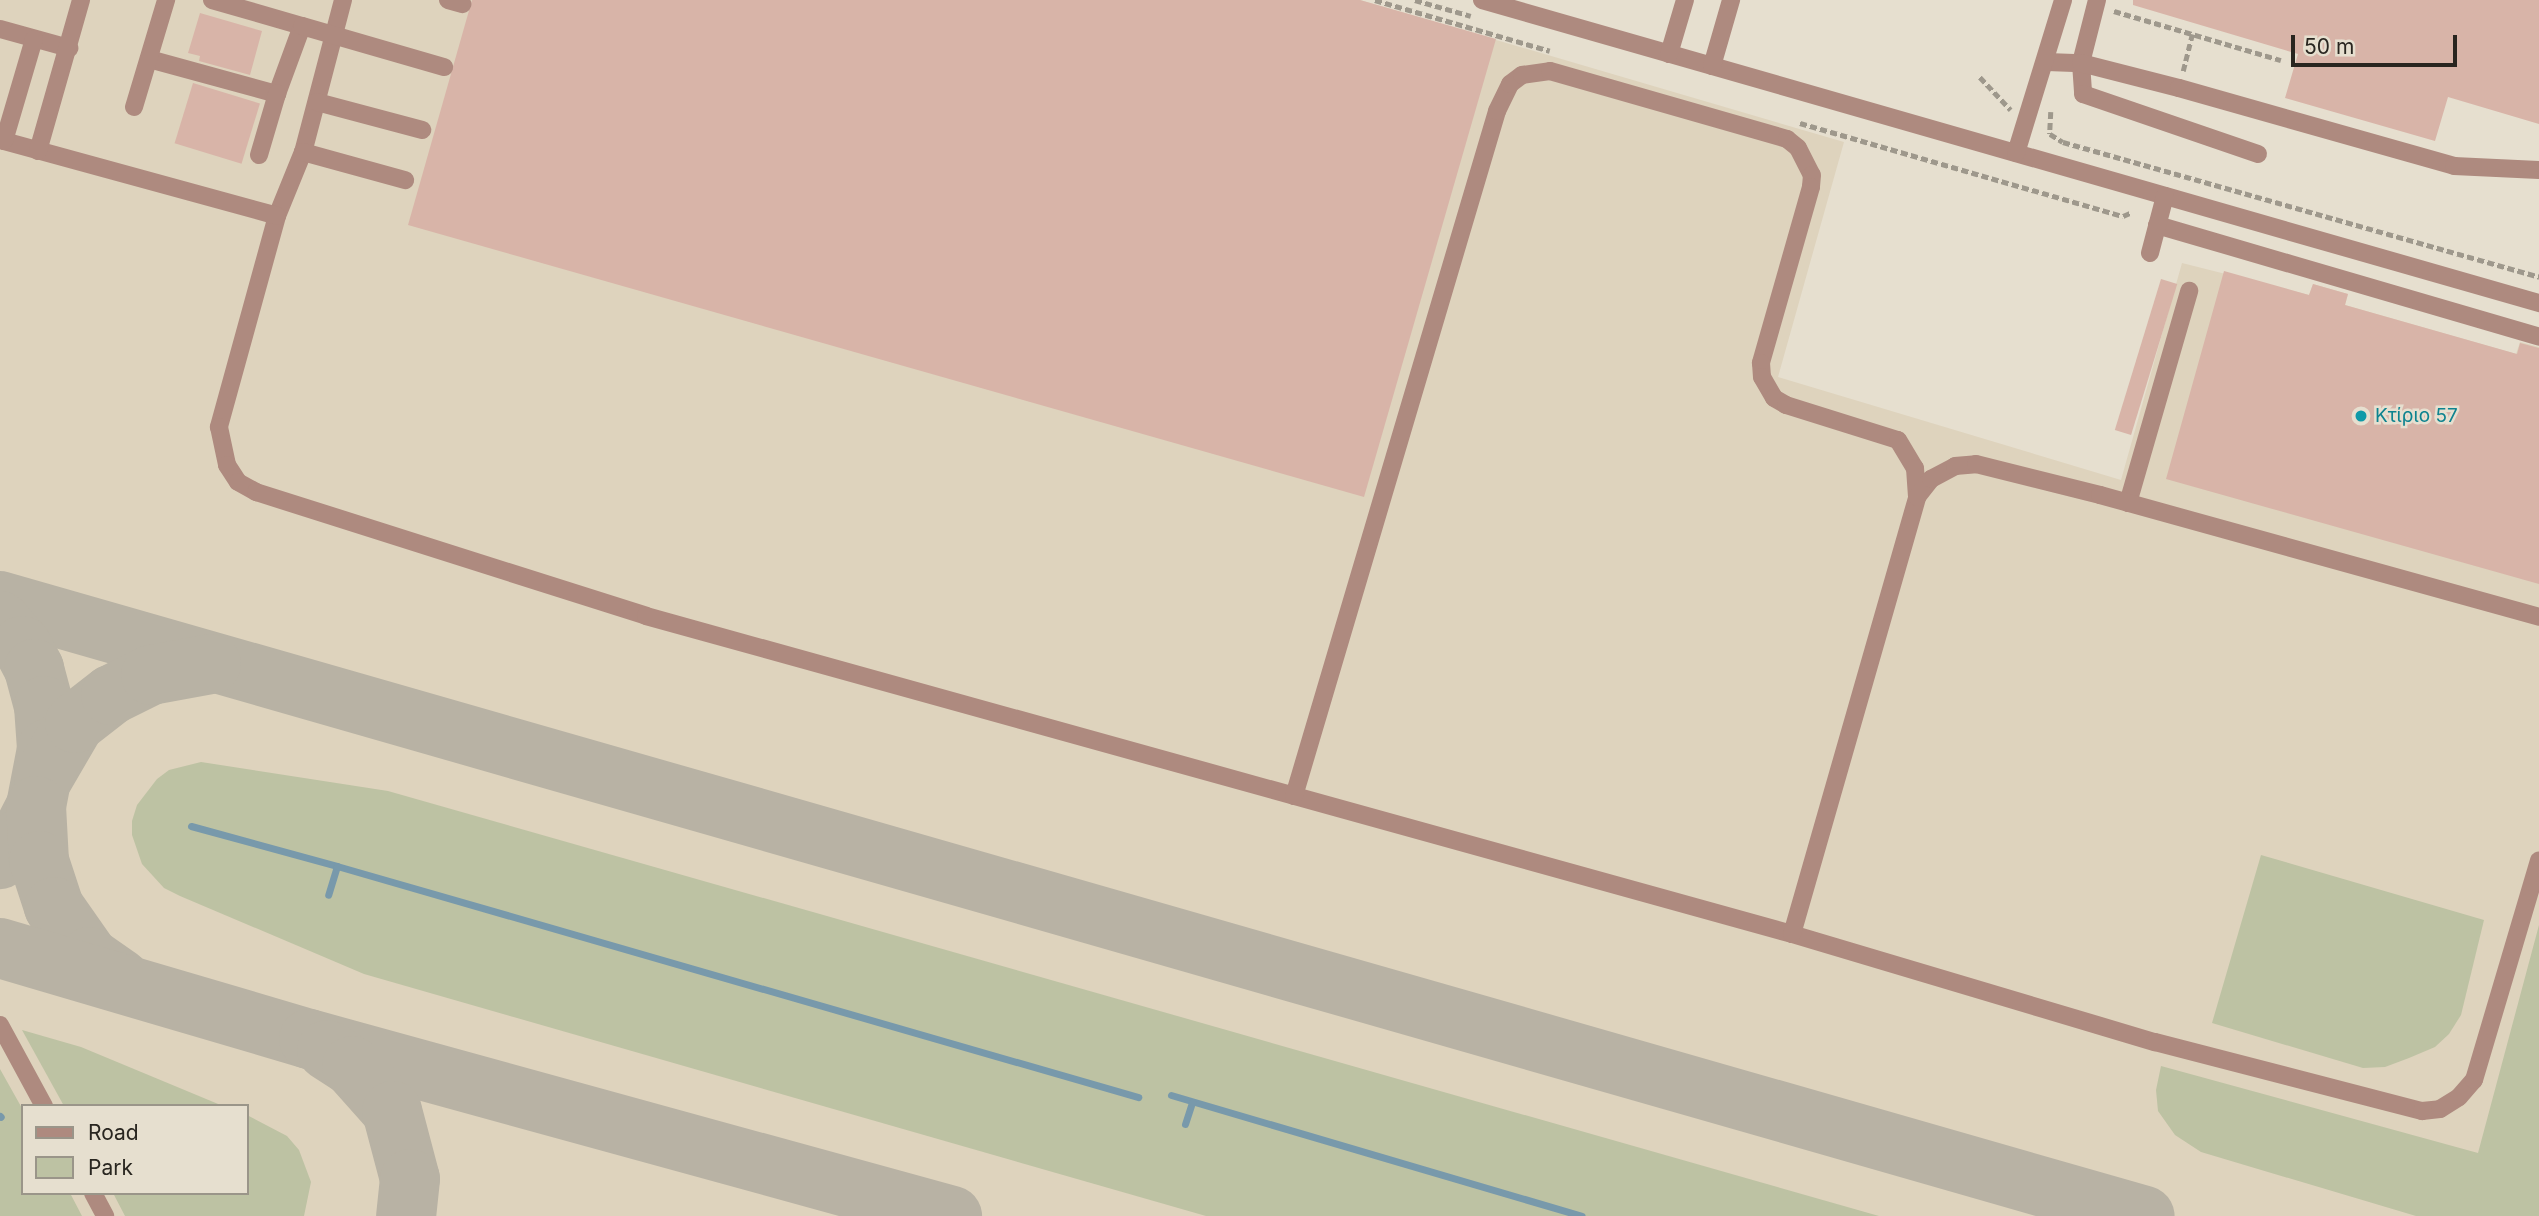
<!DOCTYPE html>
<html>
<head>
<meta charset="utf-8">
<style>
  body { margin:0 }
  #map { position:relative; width:2539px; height:1216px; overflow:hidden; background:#e6dfcf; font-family:Inter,sans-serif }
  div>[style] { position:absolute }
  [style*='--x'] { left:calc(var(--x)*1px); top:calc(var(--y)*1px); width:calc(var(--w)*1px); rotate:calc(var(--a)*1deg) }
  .built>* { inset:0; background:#ded3bd }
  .green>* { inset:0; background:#bdc2a3 }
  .stream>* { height:7px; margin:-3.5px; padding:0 3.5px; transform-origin:3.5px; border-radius:3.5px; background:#7899ab }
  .taxiway>* { height:60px; margin:-30px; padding:0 30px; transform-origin:30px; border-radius:30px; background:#b8b2a4 }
  .building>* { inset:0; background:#d8b4a8; transform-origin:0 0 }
  .path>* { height:4.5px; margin-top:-2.25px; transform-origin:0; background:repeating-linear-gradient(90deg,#9e988c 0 7px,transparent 0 10.5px) }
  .minor>* { height:18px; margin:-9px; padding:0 9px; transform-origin:9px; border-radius:9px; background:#ae8a7f }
  .dots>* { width:19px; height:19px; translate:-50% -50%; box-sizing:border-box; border:4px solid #e6dfcf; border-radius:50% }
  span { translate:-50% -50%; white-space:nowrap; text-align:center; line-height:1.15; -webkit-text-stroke:5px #e6dfcf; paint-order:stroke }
  .culture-label { font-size:19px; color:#0d838f }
  .left { translate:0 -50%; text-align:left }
  .legend { position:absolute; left:21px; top:1104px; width:228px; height:91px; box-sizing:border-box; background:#e6dfcf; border:2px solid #9a9589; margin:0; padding:9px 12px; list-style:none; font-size:21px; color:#292620 }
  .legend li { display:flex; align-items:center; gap:14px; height:35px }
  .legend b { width:35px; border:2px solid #9a9589 }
  .scale { position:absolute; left:2291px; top:35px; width:166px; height:32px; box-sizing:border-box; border:4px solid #292620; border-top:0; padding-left:9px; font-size:21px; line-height:24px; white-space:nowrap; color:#292620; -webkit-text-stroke:5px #e6dfcf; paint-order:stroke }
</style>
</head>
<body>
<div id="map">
  <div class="built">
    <div style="clip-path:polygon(evenodd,0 0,1360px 0,1844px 142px,1778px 377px,2121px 480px,2182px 263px,2309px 295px,2313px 284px,2348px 294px,2345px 305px,2516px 354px,2520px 342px,2539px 347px,2539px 1216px,0 1216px,0 0,23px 1106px,247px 1106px,247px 1193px,23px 1193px,23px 1106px)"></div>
  </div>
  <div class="green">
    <div style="clip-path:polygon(201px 762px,388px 791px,1879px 1216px,1206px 1216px,364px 974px,180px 896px,164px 888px,142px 864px,132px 835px,132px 821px,137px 805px,157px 779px,169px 770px)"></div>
    <div style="clip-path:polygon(2261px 855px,2484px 920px,2461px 1015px,2449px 1034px,2435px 1047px,2409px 1058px,2385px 1067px,2363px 1068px,2212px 1023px)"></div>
    <div style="clip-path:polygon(2539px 925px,2539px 1216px,2416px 1216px,2201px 1152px,2175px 1135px,2158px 1111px,2156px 1090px,2161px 1066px,2478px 1153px)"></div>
    <div style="clip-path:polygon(22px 1030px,81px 1047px,223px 1106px,64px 1106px)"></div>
    <div style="clip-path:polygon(0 1069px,23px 1110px,23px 1193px,70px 1193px,82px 1216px,0 1216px)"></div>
    <div style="clip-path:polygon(247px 1115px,287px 1136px,299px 1150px,311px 1182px,304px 1216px,125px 1216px,113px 1193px,247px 1193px)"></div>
  </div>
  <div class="stream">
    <div style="--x:191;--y:826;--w:151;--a:15.3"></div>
    <div style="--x:337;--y:866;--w:30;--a:107"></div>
    <div style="--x:337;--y:866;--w:834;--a:16.09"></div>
    <div style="--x:1171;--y:1095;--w:428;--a:16.4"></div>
    <div style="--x:0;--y:1116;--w:1;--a:45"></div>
    <div style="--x:1185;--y:1124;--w:23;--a:-72"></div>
  </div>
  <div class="taxiway">
    <div style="--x:0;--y:601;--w:2231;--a:16"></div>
    <div style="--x:0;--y:621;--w:33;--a:49"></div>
    <div style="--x:22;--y:646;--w:26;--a:62"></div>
    <div style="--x:34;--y:669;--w:38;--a:75"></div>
    <div style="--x:44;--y:706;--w:43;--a:86"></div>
    <div style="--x:47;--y:749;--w:58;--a:100.9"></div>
    <div style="--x:36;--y:806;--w:37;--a:117"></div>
    <div style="--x:19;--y:839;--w:28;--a:134"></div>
    <div style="--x:44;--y:776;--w:61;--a:-59.7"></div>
    <div style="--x:75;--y:723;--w:46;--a:-37.9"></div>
    <div style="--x:111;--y:695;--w:45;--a:-26.6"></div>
    <div style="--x:151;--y:675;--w:61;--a:-10.4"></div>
    <div style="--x:36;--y:806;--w:55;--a:86.9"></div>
    <div style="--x:39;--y:861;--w:48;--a:71.9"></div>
    <div style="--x:54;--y:907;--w:61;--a:55"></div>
    <div style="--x:89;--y:957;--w:38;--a:35"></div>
    <div style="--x:0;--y:948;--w:322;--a:16.4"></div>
    <div style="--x:309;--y:1039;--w:667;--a:15.39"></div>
    <div style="--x:327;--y:1050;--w:30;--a:33"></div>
    <div style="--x:352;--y:1066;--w:60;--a:48.4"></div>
    <div style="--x:392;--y:1111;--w:70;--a:75.2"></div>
    <div style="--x:410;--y:1179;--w:37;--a:96"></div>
  </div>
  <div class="building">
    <div style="clip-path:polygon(472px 0,1360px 0,1496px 39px,1364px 497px,408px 225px)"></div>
    <div style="clip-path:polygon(2133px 0,2539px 0,2539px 124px,2448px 97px,2435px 141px,2285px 98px,2298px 54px,2133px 5px)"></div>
    <div style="clip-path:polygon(200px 13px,262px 31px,250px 75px,199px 61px,200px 56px,188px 53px)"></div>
    <div style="left:193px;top:83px;width:70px;height:63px;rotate:17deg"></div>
    <div style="clip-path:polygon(2224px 271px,2309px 295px,2313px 284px,2348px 294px,2345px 305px,2517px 354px,2520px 343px,2539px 348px,2539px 584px,2166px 479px)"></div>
    <div style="left:2161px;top:279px;width:17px;height:158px;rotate:17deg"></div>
  </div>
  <div class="path">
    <div style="--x:1375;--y:0;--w:182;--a:16.2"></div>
    <div style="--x:1415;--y:0;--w:58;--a:15.9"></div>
    <div style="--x:2114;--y:11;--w:174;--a:16.4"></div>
    <div style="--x:2183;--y:71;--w:38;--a:-76"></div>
    <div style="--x:1980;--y:77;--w:45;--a:46.8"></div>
    <div style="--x:2051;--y:112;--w:22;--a:93"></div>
    <div style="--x:2050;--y:134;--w:15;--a:32"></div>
    <div style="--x:2063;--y:142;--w:495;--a:15.8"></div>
    <div style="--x:1800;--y:123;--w:336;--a:16.1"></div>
    <div style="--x:2123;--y:216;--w:10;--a:-24"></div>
  </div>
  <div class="minor">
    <div style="--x:212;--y:0;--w:94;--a:16.1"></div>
    <div style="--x:343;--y:0;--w:157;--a:104.7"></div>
    <div style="--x:303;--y:152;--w:69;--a:112.1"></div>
    <div style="--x:277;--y:216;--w:219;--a:105.4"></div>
    <div style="--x:219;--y:427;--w:39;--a:78"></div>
    <div style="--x:227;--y:465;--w:20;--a:57"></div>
    <div style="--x:238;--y:482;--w:21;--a:29"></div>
    <div style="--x:256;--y:492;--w:409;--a:17.6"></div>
    <div style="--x:646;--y:616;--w:1189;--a:15.51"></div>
    <div style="--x:1792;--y:934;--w:379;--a:16.6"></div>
    <div style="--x:2155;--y:1042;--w:276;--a:14.5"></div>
    <div style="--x:2422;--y:1111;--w:18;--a:-6"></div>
    <div style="--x:2440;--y:1109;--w:22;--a:-32"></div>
    <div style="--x:2459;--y:1097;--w:23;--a:-49"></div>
    <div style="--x:2474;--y:1080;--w:229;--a:-73.5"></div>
    <div style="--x:448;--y:0;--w:15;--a:16"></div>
    <div style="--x:1482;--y:0;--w:1100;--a:16"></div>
    <div style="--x:2097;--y:0;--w:65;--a:104.3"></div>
    <div style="--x:2081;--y:63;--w:31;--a:86"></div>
    <div style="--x:2083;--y:94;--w:185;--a:18.9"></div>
    <div style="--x:0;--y:29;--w:72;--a:15.4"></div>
    <div style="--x:1669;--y:54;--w:56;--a:-73.5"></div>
    <div style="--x:149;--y:59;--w:133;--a:15.3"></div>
    <div style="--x:277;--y:94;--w:72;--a:-69.8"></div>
    <div style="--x:302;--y:26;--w:148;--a:16.1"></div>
    <div style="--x:2047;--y:62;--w:34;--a:2"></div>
    <div style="--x:2081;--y:63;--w:101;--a:14.3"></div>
    <div style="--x:2179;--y:88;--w:286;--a:15.8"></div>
    <div style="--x:2454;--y:166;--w:85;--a:2.7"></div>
    <div style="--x:1712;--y:66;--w:69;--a:-73.9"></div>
    <div style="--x:317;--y:102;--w:109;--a:14.9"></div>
    <div style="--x:134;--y:107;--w:112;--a:-73.3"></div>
    <div style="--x:0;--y:140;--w:287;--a:15.3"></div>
    <div style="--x:4;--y:141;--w:106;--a:-73.6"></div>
    <div style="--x:38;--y:151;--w:157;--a:-74.1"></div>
    <div style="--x:303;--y:152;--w:106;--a:15.4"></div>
    <div style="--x:2016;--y:153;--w:160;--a:-72.9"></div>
    <div style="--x:259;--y:155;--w:64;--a:-73.6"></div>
    <div style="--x:2157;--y:225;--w:398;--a:16.3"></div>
    <div style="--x:2150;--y:253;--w:59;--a:-75.3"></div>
    <div style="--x:2128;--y:503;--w:221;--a:-73.9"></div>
    <div style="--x:1294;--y:796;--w:714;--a:-73.49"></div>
    <div style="--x:1497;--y:111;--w:30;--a:-64"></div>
    <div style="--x:1510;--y:84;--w:15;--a:-37"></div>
    <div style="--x:1522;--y:75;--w:28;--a:-8"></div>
    <div style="--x:1550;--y:71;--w:247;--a:16"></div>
    <div style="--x:1787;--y:139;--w:14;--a:39"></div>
    <div style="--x:1798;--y:148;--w:30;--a:63"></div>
    <div style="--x:1812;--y:175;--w:12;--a:95"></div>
    <div style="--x:1811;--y:187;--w:183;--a:105.9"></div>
    <div style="--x:1761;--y:363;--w:14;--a:86"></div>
    <div style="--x:1762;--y:377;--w:24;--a:60"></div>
    <div style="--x:1774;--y:398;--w:14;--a:30"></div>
    <div style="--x:1786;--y:405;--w:117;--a:17.4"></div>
    <div style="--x:1898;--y:440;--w:33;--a:59"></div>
    <div style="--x:1915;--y:468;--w:29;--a:86"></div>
    <div style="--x:1792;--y:934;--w:455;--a:-74"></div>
    <div style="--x:1917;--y:497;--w:23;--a:-52"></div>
    <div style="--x:1931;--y:479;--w:27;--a:-28"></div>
    <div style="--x:1955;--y:466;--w:21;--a:-5"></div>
    <div style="--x:1976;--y:464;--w:128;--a:14"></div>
    <div style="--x:2100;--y:495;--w:456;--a:15.5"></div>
    <div style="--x:0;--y:1025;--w:92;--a:61.5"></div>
    <div style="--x:93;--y:1193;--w:26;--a:62"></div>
  </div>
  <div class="dots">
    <div style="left:2361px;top:416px;background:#0f9aa8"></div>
  </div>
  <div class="culture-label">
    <span class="left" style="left:2375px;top:416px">Κτίριο 57</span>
  </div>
  <ul class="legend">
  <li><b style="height:9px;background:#ae8a7f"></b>Road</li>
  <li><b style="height:19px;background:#bdc2a3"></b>Park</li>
  </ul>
  <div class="scale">50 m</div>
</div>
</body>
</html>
